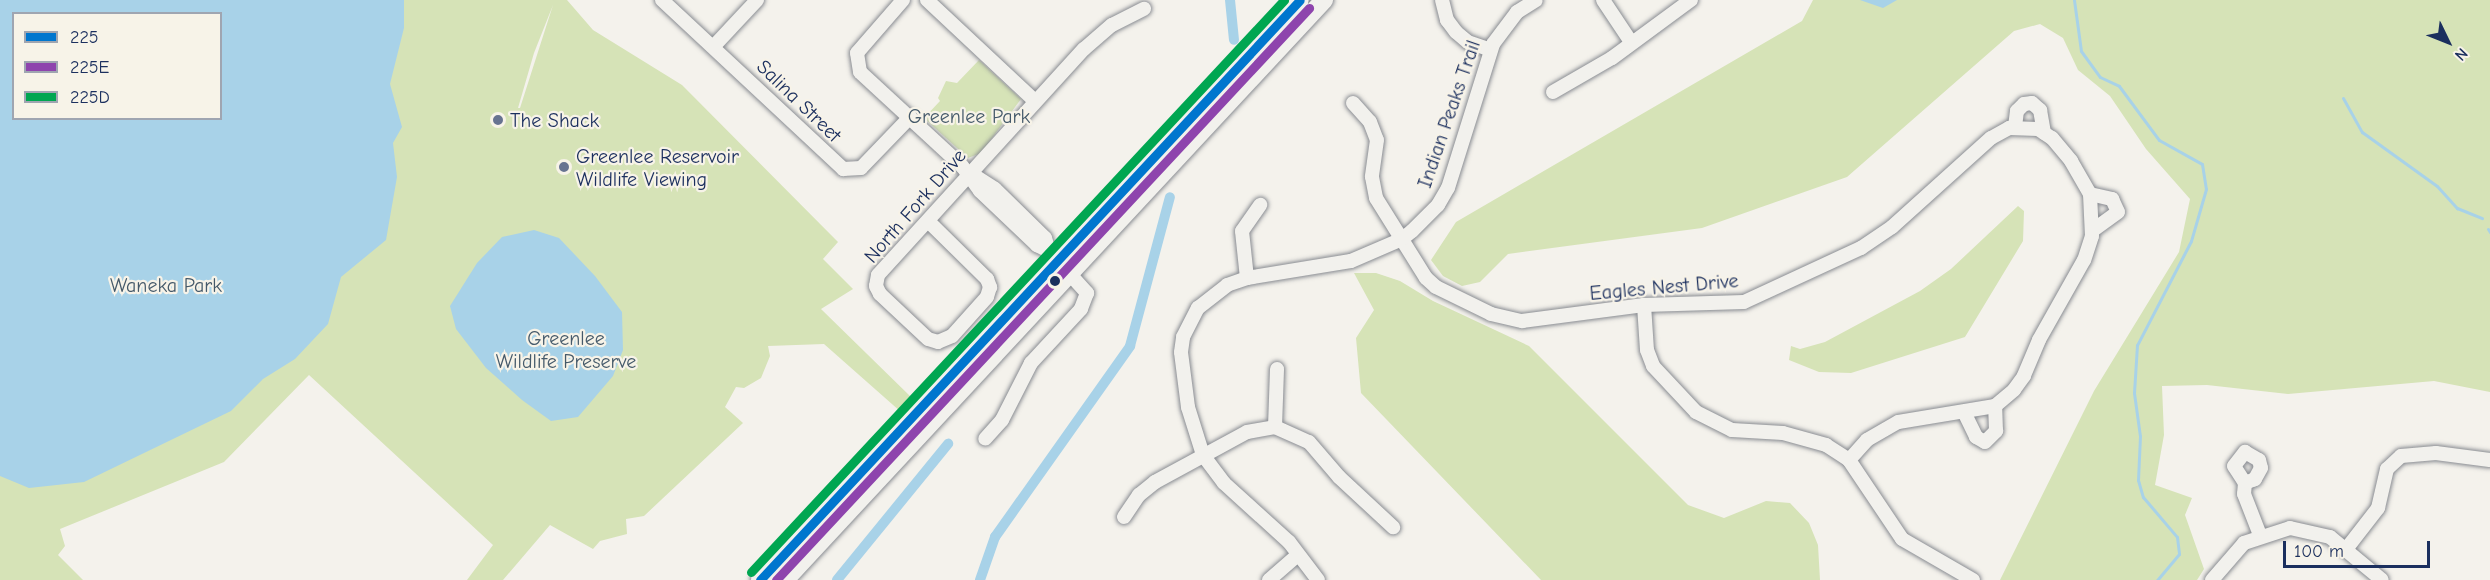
<!DOCTYPE html>
<html>
<head>
<meta charset="utf-8">
<style>
  body { margin:0 }
  #map { position:relative; width:2490px; height:580px; overflow:hidden; background:#f4f2ec; font-family:"Comic Neue",sans-serif }
  div>[style] { position:absolute }
  [style*='--x'] { left:calc(var(--x)*1px); top:calc(var(--y)*1px); width:calc(var(--w)*1px); rotate:calc(var(--a)*1deg) }
  .green>* { inset:0; background:#d6e3b7 }
  .water>* { inset:0; background:#a8d2e8 }
  .stream>* { height:3px; margin:-1.5px; padding:0 1.5px; transform-origin:1.5px; border-radius:1.5px; background:#a8d2e8 }
  .canal>* { height:10px; margin:-5px; padding:0 5px; transform-origin:5px; border-radius:5px; background:#a8d2e8 }
  .roads { filter:drop-shadow(0 0 2px #898c92) drop-shadow(0 0 2px #898c92) }
  .minor>* { height:14px; margin:-7px; padding:0 7px; transform-origin:7px; border-radius:7px; background:#f2f1ed }
  .major>* { height:18px; margin:-9px; padding:0 9px; transform-origin:9px; border-radius:9px; background:#f2f1ed }
  .bus-1>* { height:9px; margin:-4.5px; padding:0 4.5px; transform-origin:4.5px; border-radius:4.5px; background:#0076ce }
  .bus-2>* { height:9px; margin:-4.5px; padding:0 4.5px; transform-origin:4.5px; border-radius:4.5px; background:#8e44ad }
  .bus-3>* { height:9px; margin:-4.5px; padding:0 4.5px; transform-origin:4.5px; border-radius:4.5px; background:#00a651 }
  .dots>* { width:16px; height:16px; translate:-50% -50%; box-sizing:border-box; border:3px solid #f7f3e8; border-radius:50% }
  span { translate:-50% -50%; white-space:nowrap; text-align:center; line-height:1.15; -webkit-text-stroke:4.5px #f7f3e8; paint-order:stroke }
  .street-label { font-size:20px; color:#1b2f5e }
  .park-label { font-size:20px; color:#44596a }
  .poi-label { font-size:20px; color:#1b2f5e }
  .left { translate:0 -50%; text-align:left }
  .legend { position:absolute; left:12px; top:12px; width:210px; height:108px; box-sizing:border-box; background:#f7f3e8; border:2px solid #9fa5b1; margin:0; padding:8px 10px; list-style:none; font-size:18px; color:#1b2f5e }
  .legend li { display:flex; align-items:center; gap:12px; height:30px }
  .legend b { width:30px; border:2px solid #9fa5b1 }
  .north { position:absolute; left:2418px; top:12px; width:60px; height:60px; -webkit-text-stroke:4px #f7f3e8; paint-order:stroke; rotate:133deg; font-size:16px; font-weight:700; line-height:24px; text-align:center; color:#1b2f5e }
  .north::after { content:''; display:block; margin:auto; width:21px; height:27px; background:#1b2f5e; clip-path:polygon(50% 0,100% 100%,50% 72%,0 100%) }
  .scale { position:absolute; left:2283px; top:541px; width:147px; height:27px; box-sizing:border-box; border:3px solid #1b2f5e; border-top:0; padding-left:8px; font-size:18px; line-height:21px; white-space:nowrap; color:#1b2f5e; -webkit-text-stroke:4px #f7f3e8; paint-order:stroke }
</style>
</head>
<body>
<div id="map">
  <div class="green">
    <div style="clip-path:polygon(evenodd,0 0,567px 0,593px 30px,682px 85px,838px 242px,823px 259px,853px 289px,821px 309px,911px 397px,901px 412px,824px 344px,768px 346px,770px 356px,761px 378px,744px 388px,736px 387px,725px 407px,743px 423px,644px 516px,626px 519px,627px 534px,600px 541px,593px 549px,550px 525px,503px 580px,467px 580px,493px 545px,309px 375px,224px 462px,60px 529px,65px 546px,58px 555px,83px 580px,0 580px,0 0,553px 5px,520px 108px,518px 108px,534px 53px,553px 5px,0 0,14px 14px,220px 14px,220px 118px,14px 118px,14px 14px)"></div>
    <div style="clip-path:polygon(1813px 0,2490px 0,2490px 392px,2434px 381px,2288px 394px,2207px 385px,2162px 386px,2164px 435px,2155px 485px,2192px 498px,2185px 515px,2204px 569px,2197px 580px,2000px 580px,2094px 391px,2179px 252px,2190px 199px,2146px 149px,2110px 96px,2078px 70px,2063px 38px,2040px 24px,2014px 31px,1847px 177px,1702px 228px,1508px 254px,1480px 282px,1462px 286px,1443px 276px,1431px 260px,1456px 222px,1802px 21px)"></div>
    <div style="clip-path:polygon(979px 60px,1021px 99px,981px 153px,968px 158px,924px 118px,940px 101px,938px 98px,946px 81px,957px 83px)"></div>
    <div style="clip-path:polygon(2018px 206px,2024px 211px,2023px 241px,1965px 337px,1851px 373px,1819px 372px,1789px 360px,1791px 346px,1800px 349px,1825px 342px,1920px 291px,1951px 269px)"></div>
    <div style="clip-path:polygon(1354px 273px,1376px 273px,1400px 281px,1433px 301px,1529px 346px,1688px 505px,1724px 518px,1766px 501px,1790px 503px,1809px 523px,1818px 545px,1820px 580px,1541px 580px,1361px 393px,1356px 338px,1374px 310px)"></div>
  </div>
  <div class="water">
    <div style="clip-path:polygon(evenodd,0 0,404px 0,404px 28px,390px 84px,402px 127px,393px 143px,397px 177px,386px 240px,341px 277px,328px 324px,295px 359px,263px 379px,231px 411px,84px 482px,29px 488px,0 476px,0 0,14px 14px,220px 14px,220px 118px,14px 118px,14px 14px)"></div>
    <div style="clip-path:polygon(1860px 0,1897px 0,1883px 8px)"></div>
    <div style="clip-path:polygon(534px 230px,559px 238px,595px 276px,622px 312px,623px 350px,613px 376px,578px 417px,551px 421px,522px 400px,486px 368px,456px 329px,450px 306px,477px 263px,502px 237px)"></div>
  </div>
  <div class="stream">
    <div style="--x:2074;--y:0;--w:51;--a:82.2"></div>
    <div style="--x:2081;--y:51;--w:32;--a:54"></div>
    <div style="--x:2100;--y:77;--w:21;--a:25"></div>
    <div style="--x:2119;--y:86;--w:67;--a:53.5"></div>
    <div style="--x:2159;--y:140;--w:49;--a:29.2"></div>
    <div style="--x:2202;--y:164;--w:25;--a:81"></div>
    <div style="--x:2206;--y:189;--w:54;--a:106.1"></div>
    <div style="--x:2191;--y:241;--w:117;--a:117.4"></div>
    <div style="--x:2137;--y:345;--w:48;--a:93.6"></div>
    <div style="--x:2134;--y:393;--w:43;--a:82.1"></div>
    <div style="--x:2140;--y:436;--w:44;--a:92.6"></div>
    <div style="--x:2138;--y:480;--w:18;--a:74"></div>
    <div style="--x:2143;--y:497;--w:52;--a:49.6"></div>
    <div style="--x:2177;--y:537;--w:17;--a:83"></div>
    <div style="--x:2179;--y:554;--w:34;--a:130"></div>
    <div style="--x:2343;--y:98;--w:39;--a:61"></div>
    <div style="--x:2362;--y:132;--w:92;--a:35.8"></div>
    <div style="--x:2437;--y:186;--w:30;--a:48"></div>
    <div style="--x:2457;--y:208;--w:27;--a:22"></div>
    <div style="--x:2488;--y:229;--w:4;--a:56"></div>
  </div>
  <div class="canal">
    <div style="--x:1230;--y:0;--w:40;--a:84.3"></div>
    <div style="--x:837;--y:580;--w:176;--a:-50.8"></div>
    <div style="--x:980;--y:580;--w:46;--a:-70.8"></div>
    <div style="--x:995;--y:537;--w:234;--a:-54.7"></div>
    <div style="--x:1130;--y:346;--w:154;--a:-75"></div>
  </div>
  <div class="roads">
    <div class="minor">
      <div style="--x:662;--y:0;--w:248;--a:43"></div>
      <div style="--x:843;--y:169;--w:18;--a:-3"></div>
      <div style="--x:861;--y:168;--w:71;--a:-46.1"></div>
      <div style="--x:903;--y:0;--w:70;--a:131"></div>
      <div style="--x:857;--y:53;--w:19;--a:81"></div>
      <div style="--x:860;--y:72;--w:139;--a:42.7"></div>
      <div style="--x:962;--y:166;--w:31;--a:54"></div>
      <div style="--x:980;--y:191;--w:79;--a:43.5"></div>
      <div style="--x:1037;--y:245;--w:13;--a:27"></div>
      <div style="--x:1049;--y:251;--w:57;--a:47.9"></div>
      <div style="--x:1087;--y:293;--w:17;--a:111"></div>
      <div style="--x:1081;--y:309;--w:74;--a:132.8"></div>
      <div style="--x:1031;--y:363;--w:64;--a:117"></div>
      <div style="--x:1002;--y:420;--w:25;--a:132"></div>
      <div style="--x:927;--y:0;--w:148;--a:43.1"></div>
      <div style="--x:1442;--y:0;--w:21;--a:76"></div>
      <div style="--x:1447;--y:20;--w:15;--a:53"></div>
      <div style="--x:1456;--y:32;--w:16;--a:40"></div>
      <div style="--x:1468;--y:42;--w:24;--a:19"></div>
      <div style="--x:1603;--y:0;--w:50;--a:56.3"></div>
      <div style="--x:714;--y:46;--w:63;--a:-46.9"></div>
      <div style="--x:1553;--y:92;--w:68;--a:-30"></div>
      <div style="--x:1612;--y:58;--w:98;--a:-36.3"></div>
      <div style="--x:1353;--y:103;--w:25;--a:48"></div>
      <div style="--x:1370;--y:122;--w:19;--a:69"></div>
      <div style="--x:1377;--y:140;--w:37;--a:98"></div>
      <div style="--x:1372;--y:177;--w:21;--a:79"></div>
      <div style="--x:1376;--y:198;--w:94;--a:58"></div>
      <div style="--x:1426;--y:278;--w:13;--a:42"></div>
      <div style="--x:1436;--y:287;--w:61;--a:26.1"></div>
      <div style="--x:1491;--y:314;--w:32;--a:13"></div>
      <div style="--x:1522;--y:321;--w:123;--a:-7.5"></div>
      <div style="--x:1644;--y:305;--w:100;--a:-1.7"></div>
      <div style="--x:1744;--y:302;--w:129;--a:-24.8"></div>
      <div style="--x:1861;--y:248;--w:37;--a:-34"></div>
      <div style="--x:1892;--y:227;--w:133;--a:-42"></div>
      <div style="--x:1991;--y:138;--w:21;--a:-29"></div>
      <div style="--x:2009;--y:128;--w:29;--a:2"></div>
      <div style="--x:2038;--y:129;--w:17;--a:33"></div>
      <div style="--x:2052;--y:138;--w:30;--a:50"></div>
      <div style="--x:2071;--y:161;--w:38;--a:60"></div>
      <div style="--x:2090;--y:194;--w:42;--a:87.3"></div>
      <div style="--x:2092;--y:236;--w:25;--a:108"></div>
      <div style="--x:2084;--y:260;--w:92;--a:119.4"></div>
      <div style="--x:2039;--y:340;--w:39;--a:113"></div>
      <div style="--x:2024;--y:376;--w:17;--a:126"></div>
      <div style="--x:2014;--y:390;--w:25;--a:140"></div>
      <div style="--x:1995;--y:406;--w:98;--a:170.6"></div>
      <div style="--x:1898;--y:422;--w:36;--a:150"></div>
      <div style="--x:1867;--y:440;--w:27;--a:132"></div>
      <div style="--x:2015;--y:127;--w:16;--a:-83"></div>
      <div style="--x:2017;--y:111;--w:10;--a:-45"></div>
      <div style="--x:2024;--y:104;--w:8;--a:-7"></div>
      <div style="--x:2032;--y:103;--w:11;--a:41"></div>
      <div style="--x:2040;--y:110;--w:23;--a:80"></div>
      <div style="--x:972;--y:174;--w:27;--a:33"></div>
      <div style="--x:995;--y:189;--w:70;--a:44.4"></div>
      <div style="--x:1045;--y:238;--w:14;--a:73"></div>
      <div style="--x:2090;--y:194;--w:23;--a:13"></div>
      <div style="--x:2112;--y:199;--w:14;--a:65"></div>
      <div style="--x:2118;--y:212;--w:32;--a:144"></div>
      <div style="--x:928;--y:221;--w:83;--a:44.5"></div>
      <div style="--x:987;--y:279;--w:9;--a:69"></div>
      <div style="--x:990;--y:287;--w:10;--a:107"></div>
      <div style="--x:987;--y:297;--w:52;--a:131.9"></div>
      <div style="--x:952;--y:336;--w:15;--a:157"></div>
      <div style="--x:938;--y:342;--w:10;--a:-163"></div>
      <div style="--x:928;--y:339;--w:66;--a:-136.8"></div>
      <div style="--x:880;--y:294;--w:9;--a:-117"></div>
      <div style="--x:876;--y:286;--w:11;--a:-80"></div>
      <div style="--x:878;--y:275;--w:306;--a:-47.7"></div>
      <div style="--x:1084;--y:49;--w:37;--a:-41"></div>
      <div style="--x:1112;--y:25;--w:36;--a:-27"></div>
      <div style="--x:1247;--y:278;--w:47;--a:-96.1"></div>
      <div style="--x:1242;--y:231;--w:32;--a:-55"></div>
      <div style="--x:1644;--y:305;--w:45;--a:86.2"></div>
      <div style="--x:1647;--y:350;--w:17;--a:69"></div>
      <div style="--x:1653;--y:366;--w:63;--a:46.9"></div>
      <div style="--x:1696;--y:412;--w:40;--a:26.6"></div>
      <div style="--x:1732;--y:430;--w:51;--a:3.4"></div>
      <div style="--x:1783;--y:433;--w:45;--a:15.6"></div>
      <div style="--x:1826;--y:445;--w:27;--a:33"></div>
      <div style="--x:1849;--y:460;--w:95;--a:56.1"></div>
      <div style="--x:1902;--y:539;--w:82;--a:30"></div>
      <div style="--x:1964;--y:412;--w:28;--a:64"></div>
      <div style="--x:1976;--y:437;--w:10;--a:29"></div>
      <div style="--x:1985;--y:442;--w:16;--a:-45"></div>
      <div style="--x:1996;--y:431;--w:25;--a:-92"></div>
      <div style="--x:1275;--y:427;--w:58;--a:-88"></div>
      <div style="--x:2245;--y:483;--w:20;--a:-123"></div>
      <div style="--x:2234;--y:466;--w:18;--a:-52"></div>
      <div style="--x:2245;--y:452;--w:16;--a:30"></div>
      <div style="--x:2259;--y:460;--w:8;--a:76"></div>
      <div style="--x:2261;--y:468;--w:13;--a:119"></div>
      <div style="--x:2255;--y:479;--w:11;--a:158"></div>
      <div style="--x:2245;--y:483;--w:11;--a:95"></div>
      <div style="--x:2244;--y:494;--w:44;--a:68.7"></div>
      <div style="--x:1124;--y:517;--w:27;--a:-56"></div>
      <div style="--x:1139;--y:495;--w:21;--a:-39"></div>
      <div style="--x:1155;--y:482;--w:105;--a:-28.5"></div>
      <div style="--x:1247;--y:432;--w:28;--a:-10"></div>
      <div style="--x:1275;--y:427;--w:37;--a:24"></div>
      <div style="--x:1309;--y:442;--w:46;--a:49.4"></div>
      <div style="--x:1339;--y:477;--w:74;--a:42.8"></div>
      <div style="--x:2347;--y:548;--w:51;--a:-52.2"></div>
      <div style="--x:2378;--y:508;--w:40;--a:-77"></div>
      <div style="--x:2387;--y:469;--w:19;--a:-43"></div>
      <div style="--x:2401;--y:456;--w:35;--a:-5"></div>
      <div style="--x:2436;--y:453;--w:54;--a:7.4"></div>
      <div style="--x:1269;--y:580;--w:38;--a:-41"></div>
      <div style="--x:1318;--y:580;--w:48;--a:-127.3"></div>
      <div style="--x:1289;--y:542;--w:88;--a:-137.8"></div>
      <div style="--x:1224;--y:483;--w:35;--a:-127"></div>
      <div style="--x:1203;--y:455;--w:50;--a:-107.4"></div>
      <div style="--x:1188;--y:407;--w:55;--a:-97.3"></div>
      <div style="--x:1181;--y:352;--w:15;--a:-82"></div>
      <div style="--x:1183;--y:337;--w:33;--a:-63"></div>
      <div style="--x:1198;--y:308;--w:37;--a:-38"></div>
      <div style="--x:1227;--y:285;--w:21;--a:-19"></div>
      <div style="--x:1247;--y:278;--w:105;--a:-9.3"></div>
      <div style="--x:1351;--y:261;--w:56;--a:-23.3"></div>
      <div style="--x:1402;--y:239;--w:13;--a:-39"></div>
      <div style="--x:1412;--y:231;--w:37;--a:-45"></div>
      <div style="--x:1438;--y:205;--w:20;--a:-60"></div>
      <div style="--x:1448;--y:188;--w:151;--a:-72.6"></div>
      <div style="--x:1493;--y:44;--w:40;--a:-53"></div>
      <div style="--x:1517;--y:12;--w:22;--a:-32"></div>
      <div style="--x:2212;--y:580;--w:49;--a:-49.1"></div>
      <div style="--x:2244;--y:543;--w:48;--a:-18.1"></div>
      <div style="--x:2290;--y:528;--w:41;--a:12.7"></div>
      <div style="--x:2330;--y:537;--w:67;--a:39.6"></div>
    </div>
    <div class="major">
      <div style="--x:760;--y:580;--w:792;--a:-47.05"></div>
      <div style="--x:785;--y:580;--w:792;--a:-47.1"></div>
    </div>
  </div>
  <div class="bus-1">
    <div style="--x:760;--y:580;--w:792;--a:-47.05"></div>
  </div>
  <div class="bus-2">
    <div style="--x:776;--y:580;--w:782;--a:-47.02"></div>
  </div>
  <div class="bus-3">
    <div style="--x:751;--y:572;--w:782;--a:-47.02"></div>
  </div>
  <div class="dots">
    <div style="left:498px;top:120px;background:#677390"></div>
    <div style="left:564px;top:167px;background:#677390"></div>
    <div style="left:1055px;top:281px;background:#1b2f5e"></div>
  </div>
  <div class="street-label">
    <span style="left:799px;top:101px;rotate:44deg">Salina Street</span>
    <span style="left:1449px;top:114px;rotate:-71deg">Indian Peaks Trail</span>
    <span style="left:915px;top:206px;rotate:-49deg">North Fork Drive</span>
    <span style="left:1664px;top:287px;rotate:-5deg">Eagles Nest Drive</span>
  </div>
  <div class="park-label">
    <span style="left:969px;top:116px">Greenlee Park</span>
    <span style="left:166px;top:285px">Waneka Park</span>
    <span style="left:566px;top:350px">Greenlee<br>Wildlife Preserve</span>
  </div>
  <div class="poi-label">
    <span class="left" style="left:510px;top:120px">The Shack</span>
    <span class="left" style="left:576px;top:168px">Greenlee Reservoir<br>Wildlife Viewing</span>
  </div>
  <ul class="legend">
  <li><b style="height:8px;background:#0076ce"></b>225</li>
  <li><b style="height:8px;background:#8e44ad"></b>225E</li>
  <li><b style="height:8px;background:#00a651"></b>225D</li>
  </ul>
  <div class="north">N</div>
  <div class="scale">100 m</div>
</div>
</body>
</html>
